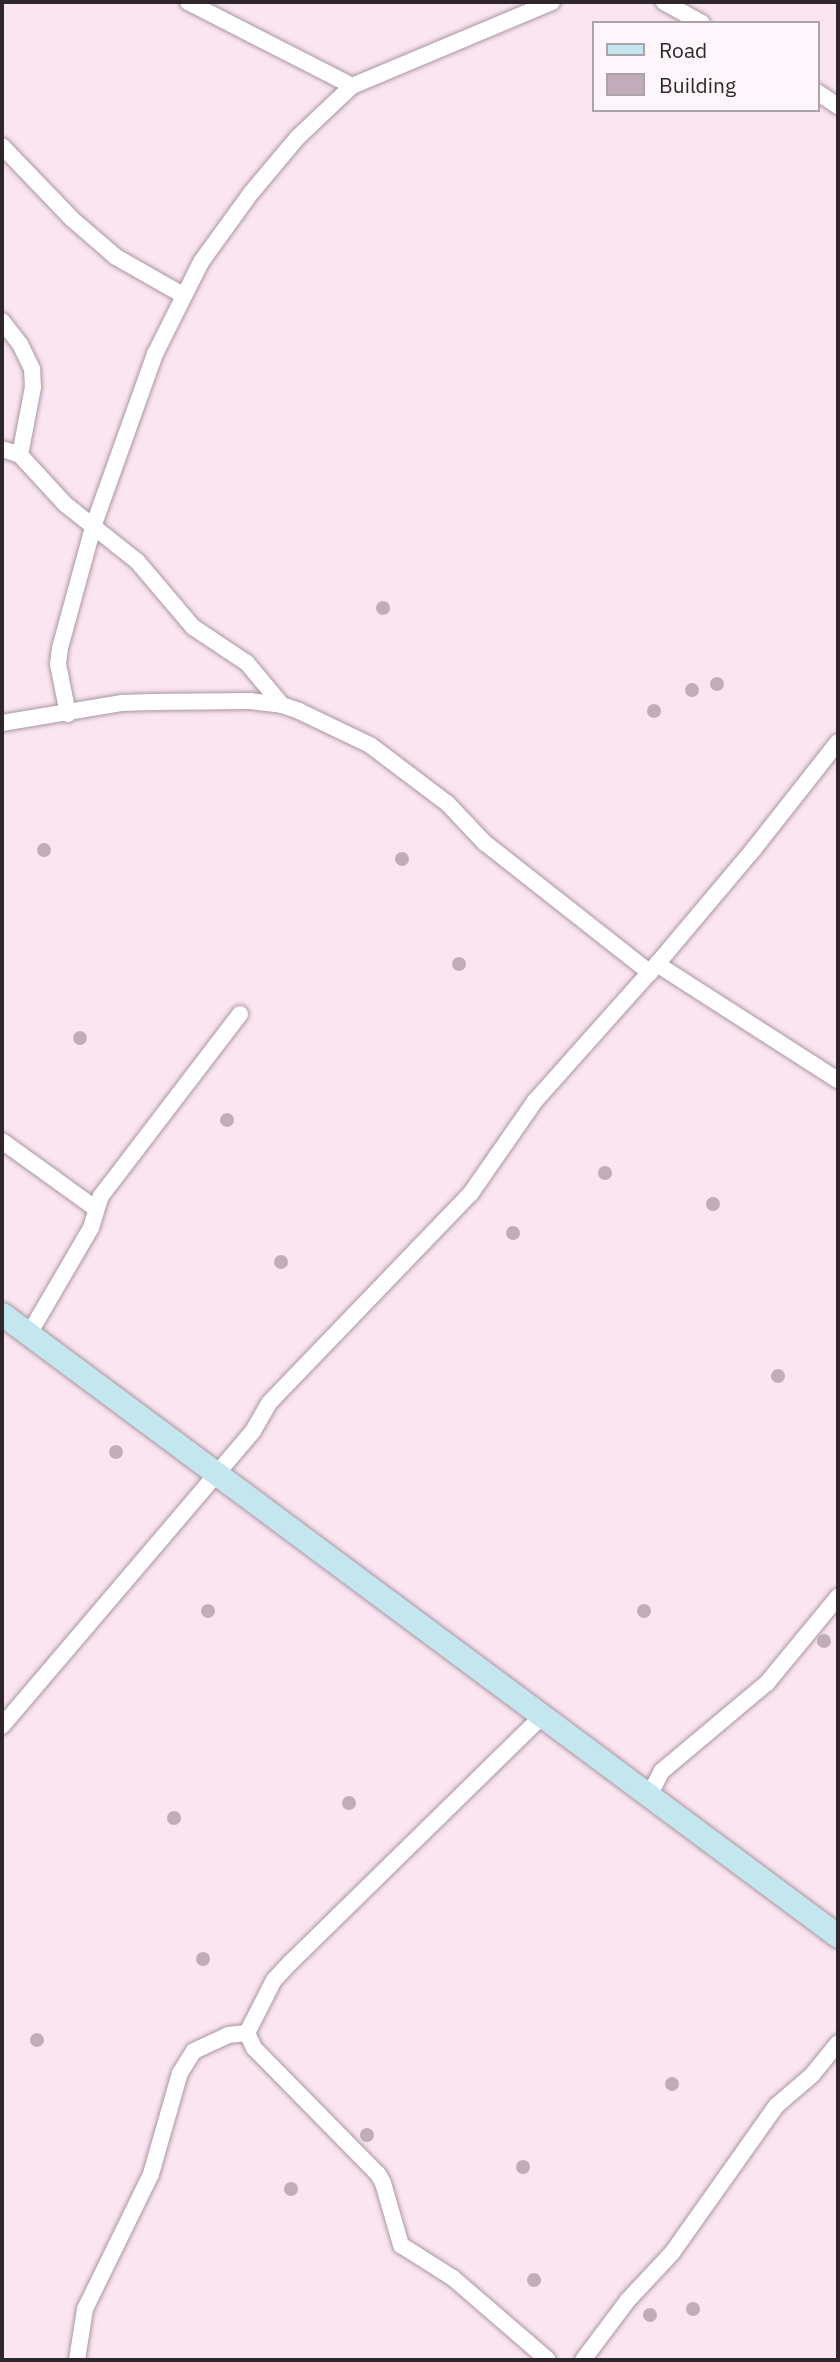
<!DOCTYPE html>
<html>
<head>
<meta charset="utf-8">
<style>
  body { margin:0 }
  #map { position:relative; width:840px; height:2362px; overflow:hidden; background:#fae5f1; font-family:"IBM Plex Sans",sans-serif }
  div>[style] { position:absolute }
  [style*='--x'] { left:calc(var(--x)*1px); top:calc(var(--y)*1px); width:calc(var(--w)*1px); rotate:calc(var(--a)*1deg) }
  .building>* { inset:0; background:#c1adb9 }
  .round { border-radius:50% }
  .roads { filter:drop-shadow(0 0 2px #aa96a2) drop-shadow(0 0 2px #aa96a2) }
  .street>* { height:16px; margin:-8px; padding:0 8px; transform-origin:8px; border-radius:8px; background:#fff }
  .secondary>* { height:23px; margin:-11.5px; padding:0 11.5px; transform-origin:11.5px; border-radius:11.5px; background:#c4e6ef }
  span { translate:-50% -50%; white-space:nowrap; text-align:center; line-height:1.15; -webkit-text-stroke:5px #fff6fb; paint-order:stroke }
  .frame { position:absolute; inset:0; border:4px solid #2e262a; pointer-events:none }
  .legend { position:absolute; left:592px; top:21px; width:228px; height:91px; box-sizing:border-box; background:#fff6fb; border:2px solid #aba3a7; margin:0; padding:9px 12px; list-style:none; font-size:21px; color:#2e262a }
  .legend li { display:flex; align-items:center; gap:14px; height:35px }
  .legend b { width:35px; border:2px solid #aba3a7 }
</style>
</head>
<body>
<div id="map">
  <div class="building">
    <div class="round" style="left:376px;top:601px;width:14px;height:14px"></div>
    <div class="round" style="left:710px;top:677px;width:14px;height:14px"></div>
    <div class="round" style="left:685px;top:683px;width:14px;height:14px"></div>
    <div class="round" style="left:647px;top:704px;width:14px;height:14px"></div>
    <div class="round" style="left:37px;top:843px;width:14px;height:14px"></div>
    <div class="round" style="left:395px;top:852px;width:14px;height:14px"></div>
    <div class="round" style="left:452px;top:957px;width:14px;height:14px"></div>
    <div class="round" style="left:73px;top:1031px;width:14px;height:14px"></div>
    <div class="round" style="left:220px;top:1113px;width:14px;height:14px"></div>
    <div class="round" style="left:598px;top:1166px;width:14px;height:14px"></div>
    <div class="round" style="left:706px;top:1197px;width:14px;height:14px"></div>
    <div class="round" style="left:506px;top:1226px;width:14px;height:14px"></div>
    <div class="round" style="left:274px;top:1255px;width:14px;height:14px"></div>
    <div class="round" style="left:771px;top:1369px;width:14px;height:14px"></div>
    <div class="round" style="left:109px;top:1445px;width:14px;height:14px"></div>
    <div class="round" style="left:637px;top:1604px;width:14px;height:14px"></div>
    <div class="round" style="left:201px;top:1604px;width:14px;height:14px"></div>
    <div class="round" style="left:817px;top:1634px;width:14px;height:14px"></div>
    <div class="round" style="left:342px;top:1796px;width:14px;height:14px"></div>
    <div class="round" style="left:167px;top:1811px;width:14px;height:14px"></div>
    <div class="round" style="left:196px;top:1952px;width:14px;height:14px"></div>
    <div class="round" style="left:30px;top:2033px;width:14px;height:14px"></div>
    <div class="round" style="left:665px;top:2077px;width:14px;height:14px"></div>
    <div class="round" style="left:360px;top:2128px;width:14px;height:14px"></div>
    <div class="round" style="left:516px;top:2160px;width:14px;height:14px"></div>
    <div class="round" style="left:284px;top:2182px;width:14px;height:14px"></div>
    <div class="round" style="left:527px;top:2273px;width:14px;height:14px"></div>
    <div class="round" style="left:686px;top:2302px;width:14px;height:14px"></div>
    <div class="round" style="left:643px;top:2308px;width:14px;height:14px"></div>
  </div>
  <div class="roads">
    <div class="street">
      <div style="--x:188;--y:2;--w:184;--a:27.1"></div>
      <div style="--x:664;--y:2;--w:43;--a:28.9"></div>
      <div style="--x:817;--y:92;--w:25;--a:34"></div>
      <div style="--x:2;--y:146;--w:101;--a:46.2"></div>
      <div style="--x:72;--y:219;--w:58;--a:40.8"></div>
      <div style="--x:116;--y:257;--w:77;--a:29.6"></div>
      <div style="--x:2;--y:321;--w:29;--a:52"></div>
      <div style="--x:20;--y:344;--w:28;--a:64"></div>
      <div style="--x:32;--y:369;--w:18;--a:87"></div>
      <div style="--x:33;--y:387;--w:69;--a:100.8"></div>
      <div style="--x:2;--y:449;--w:19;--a:18"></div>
      <div style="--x:20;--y:455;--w:67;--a:47.4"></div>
      <div style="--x:65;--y:504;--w:92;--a:38.4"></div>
      <div style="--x:137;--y:561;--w:87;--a:49.7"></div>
      <div style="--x:193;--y:627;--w:65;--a:33.7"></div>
      <div style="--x:247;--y:663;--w:55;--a:50.2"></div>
      <div style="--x:68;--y:714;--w:51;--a:-101.3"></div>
      <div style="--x:58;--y:664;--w:16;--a:-83"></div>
      <div style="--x:60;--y:648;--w:125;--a:-74.7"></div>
      <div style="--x:93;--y:527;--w:184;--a:-70.3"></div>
      <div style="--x:155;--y:354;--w:103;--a:-63.4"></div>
      <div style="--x:201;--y:262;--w:85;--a:-54.1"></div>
      <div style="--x:251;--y:193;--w:72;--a:-50.1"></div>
      <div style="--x:297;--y:138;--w:76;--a:-43.4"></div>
      <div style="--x:352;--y:86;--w:217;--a:-22.8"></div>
      <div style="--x:2;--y:723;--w:122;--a:-9.5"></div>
      <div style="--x:122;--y:703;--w:30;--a:-2"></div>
      <div style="--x:152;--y:702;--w:98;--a:-0.6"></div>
      <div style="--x:250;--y:701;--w:32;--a:7"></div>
      <div style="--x:282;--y:705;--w:18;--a:19"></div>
      <div style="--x:299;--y:711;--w:79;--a:25.6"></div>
      <div style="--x:370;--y:745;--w:96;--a:37"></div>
      <div style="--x:447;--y:803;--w:55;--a:46.5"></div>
      <div style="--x:485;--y:843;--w:210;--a:38.2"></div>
      <div style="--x:657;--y:964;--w:215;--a:32.7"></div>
      <div style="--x:2;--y:1141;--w:115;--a:35.8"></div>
      <div style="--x:29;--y:1334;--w:123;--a:-59.7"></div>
      <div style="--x:91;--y:1228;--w:34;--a:-73"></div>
      <div style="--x:101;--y:1196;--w:229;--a:-52.6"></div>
      <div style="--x:2;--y:1726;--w:387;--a:-49.6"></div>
      <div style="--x:253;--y:1431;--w:32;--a:-60"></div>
      <div style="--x:269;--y:1403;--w:291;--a:-46.1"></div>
      <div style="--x:471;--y:1193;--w:112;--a:-55.2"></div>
      <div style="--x:535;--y:1101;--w:183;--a:-48.3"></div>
      <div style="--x:657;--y:964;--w:149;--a:-49.9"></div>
      <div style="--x:753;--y:850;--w:137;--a:-51.8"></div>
      <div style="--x:649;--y:1796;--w:28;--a:-63"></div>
      <div style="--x:662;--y:1771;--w:137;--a:-40"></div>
      <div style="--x:767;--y:1683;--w:112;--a:-50.5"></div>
      <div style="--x:247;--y:2033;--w:17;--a:65"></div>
      <div style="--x:254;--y:2048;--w:177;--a:45.5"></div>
      <div style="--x:378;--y:2174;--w:10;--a:61"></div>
      <div style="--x:383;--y:2183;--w:65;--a:73.8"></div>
      <div style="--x:401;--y:2245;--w:62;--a:32.4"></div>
      <div style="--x:453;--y:2278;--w:125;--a:40.8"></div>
      <div style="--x:247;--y:2033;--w:59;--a:-63"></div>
      <div style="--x:274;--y:1980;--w:23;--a:-47"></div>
      <div style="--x:290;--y:1963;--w:353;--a:-44.4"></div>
      <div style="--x:77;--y:2360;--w:52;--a:-81.1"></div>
      <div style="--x:85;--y:2309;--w:150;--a:-63.9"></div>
      <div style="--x:151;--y:2174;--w:105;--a:-74"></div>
      <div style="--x:180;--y:2073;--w:26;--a:-58"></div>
      <div style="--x:194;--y:2051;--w:38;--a:-25"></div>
      <div style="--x:228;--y:2035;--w:19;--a:-6"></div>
      <div style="--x:583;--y:2360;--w:75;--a:-53.1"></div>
      <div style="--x:628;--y:2300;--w:64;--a:-46.9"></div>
      <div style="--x:672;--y:2253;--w:180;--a:-54.7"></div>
      <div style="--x:776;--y:2106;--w:48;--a:-40.7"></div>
      <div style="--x:812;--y:2075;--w:41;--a:-50.9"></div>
    </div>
    <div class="secondary">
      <div style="--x:2;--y:1314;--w:1042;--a:36.65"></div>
    </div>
  </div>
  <div class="frame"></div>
  <ul class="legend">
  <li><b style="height:9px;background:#c4e6ef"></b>Road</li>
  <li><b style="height:19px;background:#c1adb9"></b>Building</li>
  </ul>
</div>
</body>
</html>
